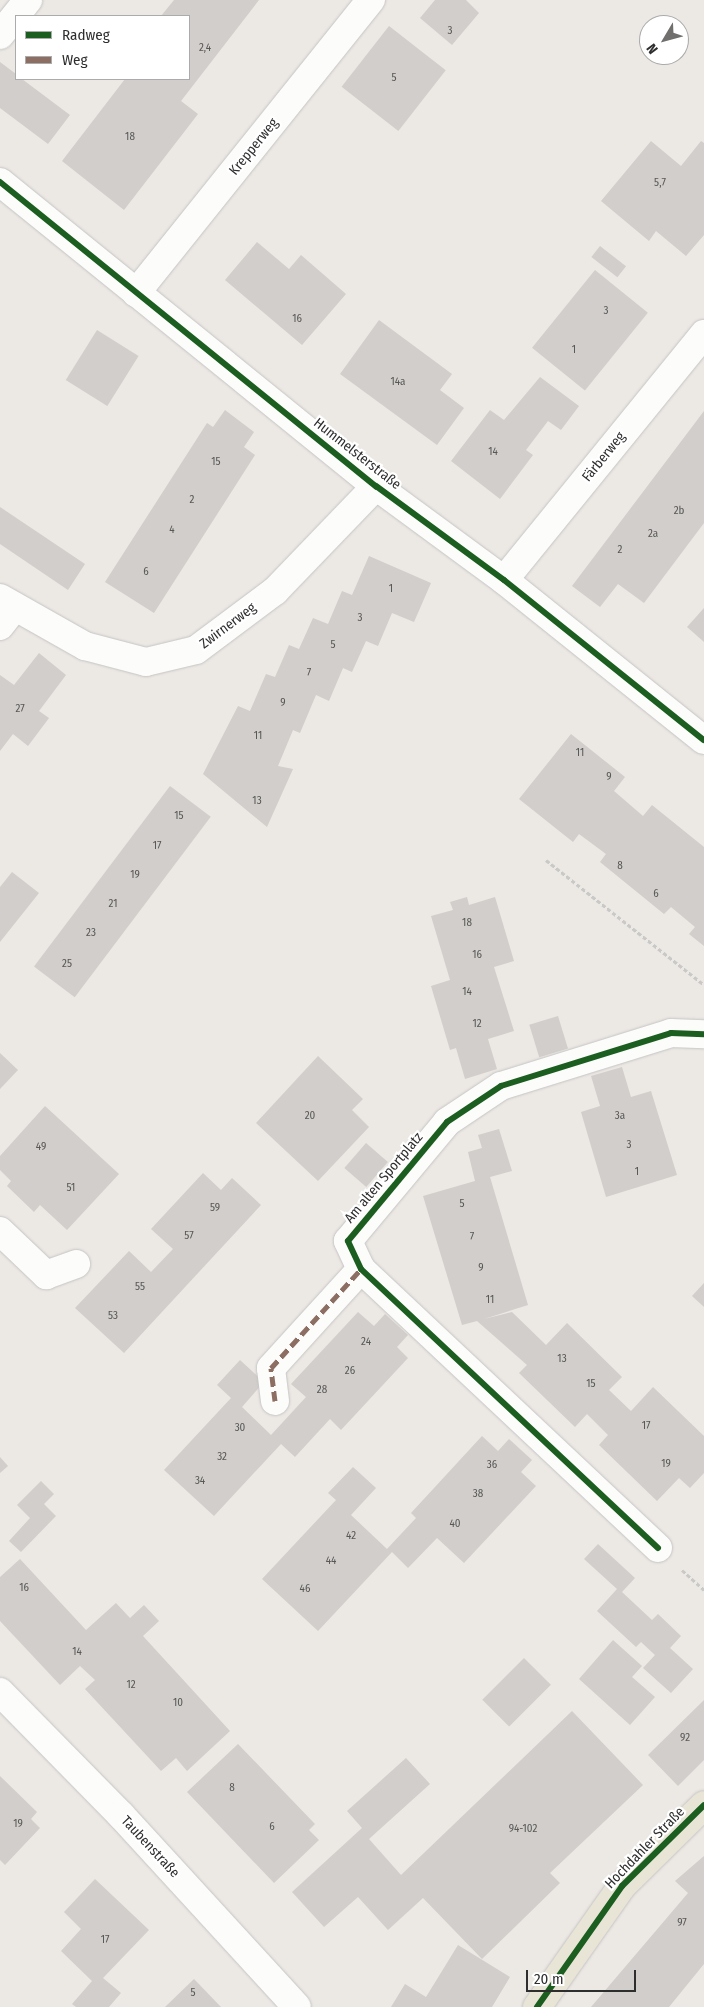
<!DOCTYPE html>
<html>
<head>
<meta charset="utf-8">
<style>
  body { margin:0 }
  #map { position:relative; width:704px; height:2007px; overflow:hidden; background:#ece8e4; font-family:"Fira Sans Condensed",sans-serif }
  div>[style] { position:absolute }
  [style*='--x'] { left:calc(var(--x)*1px); top:calc(var(--y)*1px); width:calc(var(--w)*1px); rotate:calc(var(--a)*1deg) }
  .building>* { inset:0; background:#d1cecb; transform-origin:0 0 }
  .path>* { height:3px; margin-top:-1.5px; transform-origin:0; background:repeating-linear-gradient(90deg,#c9c9c8 0 4px,transparent 0 6.5px) }
  .roads { filter:drop-shadow(0 0 1px #c5c4c5) drop-shadow(0 0 1px #c5c4c5) }
  .minor>* { height:28px; margin:-14px; padding:0 14px; transform-origin:14px; border-radius:14px; background:#fcfcfb }
  .major>* { height:28px; margin:-14px; padding:0 14px; transform-origin:14px; border-radius:14px; background:#e8e4d6 }
  .quiet>* { height:5px; margin-top:-2.5px; transform-origin:0; background:repeating-linear-gradient(90deg,#8d6e63 0 10px,transparent 0 15px) }
  .cycleway>* { height:6px; margin:-3px; padding:0 3px; transform-origin:3px; border-radius:3px; background:#1b5e20 }
  span { translate:-50% -50%; white-space:nowrap; text-align:center; line-height:1.15; -webkit-text-stroke:4.5px #fff; paint-order:stroke }
  .number-label { font-size:11px; color:#585857 }
  .number-label span { -webkit-text-stroke-width:0 }
  .street-label { font-size:14px; color:#2e2e2e }
  .legend { position:absolute; left:15px; top:15px; width:175px; height:65px; box-sizing:border-box; background:#fff; border:1px solid #ababab; margin:0; padding:6px 9px; list-style:none; font-size:15px; color:#2e2e2e }
  .legend li { display:flex; align-items:center; gap:10px; height:25px }
  .legend b { width:25px; border:1px solid #ababab }
  .north { position:absolute; left:639px; top:15px; width:50px; height:50px; box-sizing:border-box; background:#fff; border:1px solid #ababab; border-radius:50%; rotate:233deg; font-size:14px; font-weight:700; line-height:20px; text-align:center; color:#2e2e2e }
  .north::after { content:''; display:block; margin:auto; width:18px; height:22px; background:#706f6e; clip-path:polygon(50% 0,100% 100%,50% 72%,0 100%) }
  .scale { position:absolute; left:526px; top:1970px; width:110px; height:22px; box-sizing:border-box; border:2px solid #2e2e2e; border-top:0; padding-left:6px; font-size:15px; line-height:18px; white-space:nowrap; color:#2e2e2e; -webkit-text-stroke:4px #fff; paint-order:stroke }
</style>
</head>
<body>
<div id="map">
  <div class="building">
    <div style="clip-path:polygon(174px 0,259px 0,181px 101px,198px 114px,124px 210px,62px 161px,125px 79px,189px 79px,189px 16px,161px 16px)"></div>
    <div style="clip-path:polygon(435px 0,466px 0,479px 13px,452px 45px,420px 18px)"></div>
    <div style="left:389px;top:26px;width:72px;height:77px;rotate:38deg"></div>
    <div style="clip-path:polygon(0 62px,16px 74px,16px 79px,22px 79px,70px 115px,48px 144px,0 108px)"></div>
    <div style="clip-path:polygon(651px 141px,681px 166px,701px 141px,704px 143px,704px 235px,686px 256px,656px 231px,649px 241px,601px 201px)"></div>
    <div style="clip-path:polygon(257px 242px,289px 269px,301px 255px,346px 294px,302px 345px,225px 280px)"></div>
    <div style="left:600px;top:246px;width:33px;height:14px;rotate:38deg"></div>
    <div style="left:595px;top:270px;width:68px;height:100px;rotate:39deg"></div>
    <div style="clip-path:polygon(379px 320px,452px 374px,440px 390px,464px 408px,437px 445px,340px 374px)"></div>
    <div style="left:97px;top:330px;width:49px;height:59px;rotate:32deg"></div>
    <div style="clip-path:polygon(540px 377px,579px 406px,561px 430px,548px 421px,526px 450px,533px 455px,500px 499px,451px 461px,490px 410px,504px 420px)"></div>
    <div style="clip-path:polygon(225px 410px,254px 432px,244px 447px,255px 455px,154px 613px,105px 582px,207px 423px,213px 427px)"></div>
    <div style="clip-path:polygon(704px 411px,704px 523px,644px 603px,618px 584px,600px 607px,572px 586px)"></div>
    <div style="clip-path:polygon(0 507px,85px 564px,68px 590px,0 544px)"></div>
    <div style="clip-path:polygon(369px 556px,431px 583px,414px 622px,392px 613px,378px 646px,366px 641px,352px 672px,343px 668px,329px 701px,316px 695px,300px 733px,293px 730px,278px 766px,293px 769px,267px 827px,203px 774px,238px 706px,250px 711px,266px 674px,275px 677px,289px 645px,299px 649px,313px 618px,328px 624px,342px 591px,352px 595px)"></div>
    <div style="clip-path:polygon(704px 608px,704px 642px,687px 627px)"></div>
    <div style="clip-path:polygon(39px 653px,66px 675px,39px 711px,49px 718px,28px 746px,13px 734px,0 751px,0 675px,14px 685px)"></div>
    <div style="clip-path:polygon(571px 734px,625px 777px,614px 791px,643px 816px,652px 805px,704px 847px,704px 946px,689px 934px,695px 927px,671px 907px,664px 914px,600px 862px,606px 854px,579px 834px,573px 842px,519px 799px)"></div>
    <div style="left:170px;top:786px;width:51px;height:226px;rotate:37deg"></div>
    <div style="clip-path:polygon(12px 872px,39px 893px,0 942px,0 887px)"></div>
    <div style="clip-path:polygon(467px 897px,469px 905px,495px 897px,514px 961px,494px 967px,514px 1031px,488px 1039px,497px 1069px,465px 1079px,456px 1048px,450px 1050px,431px 986px,450px 980px,431px 916px,453px 910px,450px 902px)"></div>
    <div style="left:558px;top:1016px;width:34px;height:30px;rotate:73deg"></div>
    <div style="clip-path:polygon(0 1053px,18px 1070px,0 1089px)"></div>
    <div style="clip-path:polygon(318px 1056px,363px 1099px,352px 1110px,369px 1127px,318px 1181px,256px 1123px)"></div>
    <div style="clip-path:polygon(622px 1067px,631px 1097px,651px 1091px,677px 1175px,606px 1197px,581px 1112px,600px 1106px,591px 1076px)"></div>
    <div style="clip-path:polygon(45px 1106px,119px 1174px,67px 1230px,40px 1205px,34px 1212px,7px 1186px,11px 1181px,0 1170px,0 1156px)"></div>
    <div style="clip-path:polygon(499px 1129px,512px 1171px,490px 1177px,528px 1305px,484px 1319px,512px 1312px,546px 1345px,567px 1323px,622px 1377px,609px 1390px,631px 1411px,653px 1387px,704px 1436px,704px 1473px,690px 1488px,679px 1478px,657px 1501px,599px 1445px,608px 1435px,587px 1414px,575px 1427px,519px 1373px,527px 1365px,477px 1321px,462px 1325px,423px 1196px,475px 1181px,468px 1152px,482px 1148px,478px 1135px)"></div>
    <div style="left:366px;top:1143px;width:29px;height:33px;rotate:41deg"></div>
    <div style="clip-path:polygon(203px 1173px,221px 1190px,232px 1178px,261px 1205px,124px 1353px,75px 1308px,129px 1251px,151px 1272px,173px 1249px,151px 1229px)"></div>
    <div style="clip-path:polygon(704px 1283px,704px 1307px,692px 1296px)"></div>
    <div style="clip-path:polygon(358px 1312px,374px 1326px,385px 1314px,408px 1335px,397px 1347px,408px 1358px,341px 1430px,330px 1419px,295px 1457px,281px 1444px,214px 1516px,164px 1470px,231px 1398px,217px 1385px,240px 1360px,264px 1382px,242px 1407px,271px 1435px,306px 1397px,291px 1384px)"></div>
    <div style="clip-path:polygon(482px 1436px,498px 1451px,509px 1439px,532px 1460px,521px 1472px,536px 1486px,464px 1563px,437px 1538px,408px 1568px,392px 1552px,318px 1631px,262px 1579px,336px 1500px,328px 1493px,353px 1467px,376px 1488px,351px 1515px,387px 1549px,416px 1518px,411px 1513px)"></div>
    <div style="clip-path:polygon(0 1457px,8px 1466px,0 1473px)"></div>
    <div style="clip-path:polygon(41px 1481px,54px 1494px,44px 1504px,56px 1516px,21px 1552px,9px 1541px,30px 1518px,17px 1505px)"></div>
    <div style="clip-path:polygon(598px 1544px,635px 1578px,622px 1592px,652px 1620px,658px 1614px,681px 1636px,670px 1648px,693px 1669px,671px 1693px,643px 1668px,655px 1655px,641px 1642px,636px 1647px,597px 1611px,617px 1589px,584px 1559px)"></div>
    <div style="clip-path:polygon(20px 1559px,86px 1630px,116px 1603px,130px 1618px,144px 1605px,159px 1621px,143px 1636px,230px 1731px,187px 1771px,176px 1758px,161px 1771px,85px 1689px,95px 1680px,80px 1666px,60px 1685px,0 1621px,0 1577px)"></div>
    <div style="clip-path:polygon(613px 1640px,642px 1666px,632px 1677px,655px 1697px,630px 1725px,579px 1679px)"></div>
    <div style="left:524px;top:1658px;width:38px;height:59px;rotate:45deg"></div>
    <div style="clip-path:polygon(704px 1700px,704px 1760px,678px 1786px,648px 1755px)"></div>
    <div style="clip-path:polygon(572px 1711px,643px 1785px,550px 1873px,560px 1883px,482px 1959px,423px 1898px,388px 1930px,358px 1897px,324px 1927px,292px 1892px,362px 1828px,347px 1811px,406px 1758px,430px 1784px,369px 1839px,401px 1875px)"></div>
    <div style="clip-path:polygon(238px 1744px,315px 1824px,309px 1830px,319px 1840px,274px 1883px,187px 1792px)"></div>
    <div style="clip-path:polygon(0 1776px,37px 1812px,31px 1819px,40px 1828px,5px 1865px,0 1860px)"></div>
    <div style="clip-path:polygon(704px 1856px,704px 1964px,669px 2007px,591px 2007px,688px 1893px,675px 1881px)"></div>
    <div style="clip-path:polygon(95px 1879px,149px 1930px,103px 1978px,121px 1993px,109px 2007px,76px 2007px,72px 2004px,92px 1981px,61px 1951px,81px 1929px,64px 1912px)"></div>
    <div style="clip-path:polygon(458px 1945px,510px 1977px,492px 2007px,391px 2007px,405px 1984px,426px 1997px)"></div>
    <div style="clip-path:polygon(194px 1979px,221px 2007px,165px 2007px)"></div>
  </div>
  <div class="path">
    <div style="--x:546;--y:860;--w:201;--a:38.3"></div>
    <div style="--x:682;--y:1570;--w:30;--a:42"></div>
  </div>
  <div class="roads">
    <div class="minor">
      <div style="--x:0;--y:35;--w:45;--a:-51.3"></div>
      <div style="--x:0;--y:182;--w:484;--a:39"></div>
      <div style="--x:376;--y:486;--w:159;--a:36.3"></div>
      <div style="--x:504;--y:580;--w:256;--a:38.7"></div>
      <div style="--x:136;--y:293;--w:376;--a:-51.3"></div>
      <div style="--x:504;--y:580;--w:317;--a:-50.9"></div>
      <div style="--x:0;--y:598;--w:98;--a:29.5"></div>
      <div style="--x:85;--y:646;--w:63;--a:14.7"></div>
      <div style="--x:146;--y:662;--w:51;--a:-13.5"></div>
      <div style="--x:196;--y:650;--w:99;--a:-36.8"></div>
      <div style="--x:275;--y:591;--w:146;--a:-46.1"></div>
      <div style="--x:0;--y:626;--w:24;--a:-52"></div>
      <div style="--x:0;--y:1231;--w:64;--a:43.7"></div>
      <div style="--x:46;--y:1275;--w:32;--a:-20"></div>
      <div style="--x:275;--y:1401;--w:33;--a:-97"></div>
      <div style="--x:271;--y:1368;--w:134;--a:-47.7"></div>
      <div style="--x:658;--y:1548;--w:407;--a:-136.8"></div>
      <div style="--x:361;--y:1269;--w:31;--a:-115"></div>
      <div style="--x:348;--y:1241;--w:155;--a:-50.2"></div>
      <div style="--x:447;--y:1122;--w:65;--a:-33.7"></div>
      <div style="--x:501;--y:1086;--w:178;--a:-17.3"></div>
      <div style="--x:671;--y:1033;--w:33;--a:2"></div>
      <div style="--x:0;--y:1692;--w:173;--a:45.5"></div>
      <div style="--x:121;--y:1815;--w:260;--a:47.5"></div>
    </div>
    <div class="major">
      <div style="--x:537;--y:2007;--w:148;--a:-54.9"></div>
      <div style="--x:622;--y:1886;--w:115;--a:-44.6"></div>
    </div>
  </div>
  <div class="quiet">
    <div style="--x:275;--y:1401;--w:33;--a:-97"></div>
    <div style="--x:271;--y:1368;--w:134;--a:-47.7"></div>
  </div>
  <div class="cycleway">
    <div style="--x:0;--y:182;--w:484;--a:39"></div>
    <div style="--x:376;--y:486;--w:159;--a:36.3"></div>
    <div style="--x:504;--y:580;--w:256;--a:38.7"></div>
    <div style="--x:658;--y:1548;--w:407;--a:-136.8"></div>
    <div style="--x:361;--y:1269;--w:31;--a:-115"></div>
    <div style="--x:348;--y:1241;--w:155;--a:-50.2"></div>
    <div style="--x:447;--y:1122;--w:65;--a:-33.7"></div>
    <div style="--x:501;--y:1086;--w:178;--a:-17.3"></div>
    <div style="--x:671;--y:1033;--w:33;--a:2"></div>
    <div style="--x:537;--y:2007;--w:148;--a:-54.9"></div>
    <div style="--x:622;--y:1886;--w:115;--a:-44.6"></div>
  </div>
  <div class="number-label">
    <span style="left:450px;top:31px">3</span>
    <span style="left:205px;top:48px">2,4</span>
    <span style="left:394px;top:78px">5</span>
    <span style="left:130px;top:137px">18</span>
    <span style="left:660px;top:183px">5,7</span>
    <span style="left:606px;top:311px">3</span>
    <span style="left:297px;top:319px">16</span>
    <span style="left:574px;top:350px">1</span>
    <span style="left:398px;top:382px">14a</span>
    <span style="left:493px;top:452px">14</span>
    <span style="left:216px;top:462px">15</span>
    <span style="left:192px;top:500px">2</span>
    <span style="left:679px;top:511px">2b</span>
    <span style="left:172px;top:530px">4</span>
    <span style="left:653px;top:534px">2a</span>
    <span style="left:620px;top:550px">2</span>
    <span style="left:146px;top:572px">6</span>
    <span style="left:391px;top:589px">1</span>
    <span style="left:360px;top:618px">3</span>
    <span style="left:333px;top:645px">5</span>
    <span style="left:309px;top:673px">7</span>
    <span style="left:283px;top:703px">9</span>
    <span style="left:20px;top:709px">27</span>
    <span style="left:258px;top:736px">11</span>
    <span style="left:580px;top:753px">11</span>
    <span style="left:609px;top:777px">9</span>
    <span style="left:257px;top:801px">13</span>
    <span style="left:179px;top:816px">15</span>
    <span style="left:157px;top:846px">17</span>
    <span style="left:620px;top:866px">8</span>
    <span style="left:135px;top:875px">19</span>
    <span style="left:656px;top:894px">6</span>
    <span style="left:113px;top:904px">21</span>
    <span style="left:467px;top:923px">18</span>
    <span style="left:91px;top:933px">23</span>
    <span style="left:477px;top:955px">16</span>
    <span style="left:67px;top:964px">25</span>
    <span style="left:467px;top:992px">14</span>
    <span style="left:477px;top:1024px">12</span>
    <span style="left:310px;top:1116px">20</span>
    <span style="left:620px;top:1116px">3a</span>
    <span style="left:629px;top:1145px">3</span>
    <span style="left:41px;top:1147px">49</span>
    <span style="left:637px;top:1172px">1</span>
    <span style="left:71px;top:1188px">51</span>
    <span style="left:462px;top:1204px">5</span>
    <span style="left:215px;top:1208px">59</span>
    <span style="left:189px;top:1236px">57</span>
    <span style="left:472px;top:1237px">7</span>
    <span style="left:481px;top:1268px">9</span>
    <span style="left:140px;top:1287px">55</span>
    <span style="left:490px;top:1300px">11</span>
    <span style="left:113px;top:1316px">53</span>
    <span style="left:366px;top:1342px">24</span>
    <span style="left:562px;top:1359px">13</span>
    <span style="left:350px;top:1371px">26</span>
    <span style="left:591px;top:1384px">15</span>
    <span style="left:322px;top:1390px">28</span>
    <span style="left:646px;top:1426px">17</span>
    <span style="left:240px;top:1428px">30</span>
    <span style="left:222px;top:1457px">32</span>
    <span style="left:666px;top:1464px">19</span>
    <span style="left:492px;top:1465px">36</span>
    <span style="left:200px;top:1481px">34</span>
    <span style="left:478px;top:1494px">38</span>
    <span style="left:455px;top:1524px">40</span>
    <span style="left:351px;top:1536px">42</span>
    <span style="left:331px;top:1561px">44</span>
    <span style="left:24px;top:1588px">16</span>
    <span style="left:305px;top:1589px">46</span>
    <span style="left:77px;top:1652px">14</span>
    <span style="left:131px;top:1685px">12</span>
    <span style="left:178px;top:1703px">10</span>
    <span style="left:685px;top:1738px">92</span>
    <span style="left:232px;top:1788px">8</span>
    <span style="left:18px;top:1824px">19</span>
    <span style="left:272px;top:1827px">6</span>
    <span style="left:523px;top:1829px">94-102</span>
    <span style="left:682px;top:1923px">97</span>
    <span style="left:105px;top:1940px">17</span>
    <span style="left:193px;top:1993px">5</span>
  </div>
  <div class="street-label">
    <span style="left:254px;top:147px;rotate:-51deg">Krepperweg</span>
    <span style="left:357px;top:454px;rotate:38deg">Hummelsterstraße</span>
    <span style="left:604px;top:457px;rotate:-51deg">Färberweg</span>
    <span style="left:228px;top:626px;rotate:-37deg">Zwirnerweg</span>
    <span style="left:384px;top:1178px;rotate:-50deg">Am alten Sportplatz</span>
    <span style="left:150px;top:1847px;rotate:47deg">Taubenstraße</span>
    <span style="left:645px;top:1848px;rotate:-46deg">Hochdahler Straße</span>
  </div>
  <ul class="legend">
  <li><b style="height:6px;background:#1b5e20"></b>Radweg</li>
  <li><b style="height:6px;background:#8d6e63"></b>Weg</li>
  </ul>
  <div class="north">N</div>
  <div class="scale">20 m</div>
</div>
</body>
</html>
